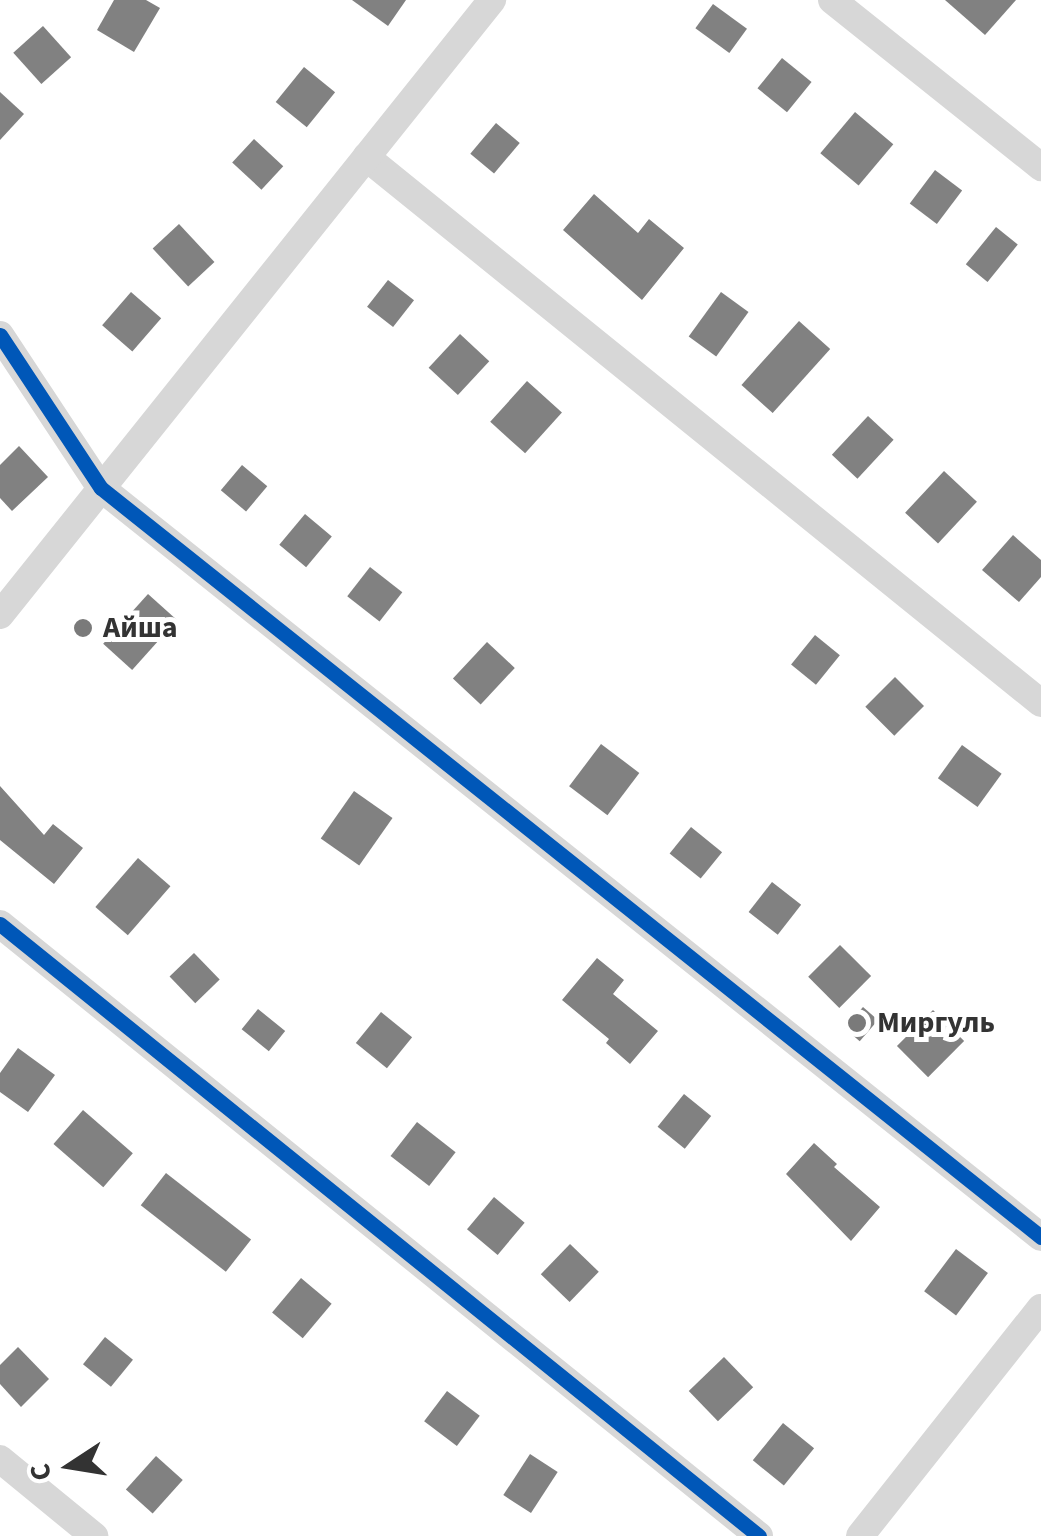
<!DOCTYPE html>
<html>
<head>
<meta charset="utf-8">
<style>
  body { margin:0 }
  #map { position:relative; width:1041px; height:1536px; overflow:hidden; background:#fff; font-family:"Source Sans 3",sans-serif }
  div>[style] { position:absolute }
  [style*='--x'] { left:calc(var(--x)*1px); top:calc(var(--y)*1px); width:calc(var(--w)*1px); rotate:calc(var(--a)*1deg) }
  .building>* { inset:0; background:#818181; transform-origin:0 0 }
  .street>* { height:28px; margin:-14px; padding:0 14px; transform-origin:14px; border-radius:14px; background:#d7d7d7 }
  .cycleway>* { height:15px; margin:-7.5px; padding:0 7.5px; transform-origin:7.5px; border-radius:7.5px; background:#0057b8 }
  .dots>* { width:28px; height:28px; translate:-50% -50%; box-sizing:border-box; border:5px solid #fff; border-radius:50% }
  span { translate:-50% -50%; white-space:nowrap; text-align:center; line-height:1.15; -webkit-text-stroke:10px #fff; paint-order:stroke }
  .poi-label { font-size:30px; color:#333; font-weight:700 }
  .left { translate:0 -50%; text-align:left }
  .north { position:absolute; left:20px; top:1416px; width:100px; height:100px; -webkit-text-stroke:8px #fff; paint-order:stroke; rotate:258deg; font-size:28px; font-weight:700; line-height:40px; text-align:center; color:#333 }
  .north::after { content:''; display:block; margin:auto; width:35px; height:45px; background:#333; clip-path:polygon(50% 0,100% 100%,50% 72%,0 100%) }
</style>
</head>
<body>
<div id="map">
  <div class="building">
    <div style="clip-path:polygon(114px 0,146px 0,160px 8px,134px 52px,97px 30px)"></div>
    <div style="clip-path:polygon(352px 0,406px 0,388px 26px)"></div>
    <div style="clip-path:polygon(945px 0,1016px 0,985px 35px)"></div>
    <div style="left:713px;top:4px;width:42px;height:30px;rotate:36deg"></div>
    <div style="left:43px;top:26px;width:42px;height:40px;rotate:48deg"></div>
    <div style="left:782px;top:58px;width:38px;height:39px;rotate:39deg"></div>
    <div style="left:304px;top:67px;width:40px;height:45px;rotate:39deg"></div>
    <div style="clip-path:polygon(0 92px,24px 114px,0 140px)"></div>
    <div style="left:855px;top:112px;width:50px;height:54px;rotate:40deg"></div>
    <div style="left:496px;top:123px;width:31px;height:40px;rotate:40deg"></div>
    <div style="left:254px;top:139px;width:40px;height:32px;rotate:43deg"></div>
    <div style="left:935px;top:170px;width:34px;height:42px;rotate:37deg"></div>
    <div style="clip-path:polygon(594px 194px,638px 233px,649px 219px,684px 248px,642px 300px,563px 230px)"></div>
    <div style="left:179px;top:224px;width:52px;height:36px;rotate:47deg"></div>
    <div style="left:996px;top:227px;width:28px;height:48px;rotate:39deg"></div>
    <div style="left:388px;top:280px;width:33px;height:34px;rotate:38deg"></div>
    <div style="left:131px;top:292px;width:40px;height:44px;rotate:41deg"></div>
    <div style="left:721px;top:292px;width:34px;height:55px;rotate:36deg"></div>
    <div style="left:799px;top:321px;width:42px;height:86px;rotate:42deg"></div>
    <div style="left:460px;top:334px;width:40px;height:46px;rotate:43deg"></div>
    <div style="left:527px;top:381px;width:47px;height:55px;rotate:42deg"></div>
    <div style="left:868px;top:416px;width:35px;height:53px;rotate:43deg"></div>
    <div style="clip-path:polygon(19px 446px,48px 477px,12px 511px,0 498px,0 465px)"></div>
    <div style="left:242px;top:465px;width:33px;height:33px;rotate:40deg"></div>
    <div style="left:944px;top:471px;width:45px;height:57px;rotate:43deg"></div>
    <div style="left:305px;top:514px;width:35px;height:40px;rotate:40deg"></div>
    <div style="clip-path:polygon(1013px 535px,1041px 560px,1041px 577px,1019px 602px,982px 570px)"></div>
    <div style="left:370px;top:567px;width:41px;height:37px;rotate:38deg"></div>
    <div style="left:148px;top:594px;width:39px;height:67px;rotate:42deg"></div>
    <div style="left:815px;top:635px;width:32px;height:38px;rotate:39deg"></div>
    <div style="left:487px;top:642px;width:38px;height:50px;rotate:43deg"></div>
    <div style="left:895px;top:677px;width:41px;height:42px;rotate:45deg"></div>
    <div style="left:601px;top:744px;width:48px;height:53px;rotate:37deg"></div>
    <div style="left:962px;top:745px;width:49px;height:41px;rotate:36deg"></div>
    <div style="clip-path:polygon(0 786px,44px 835px,53px 824px,83px 848px,54px 884px,0 840px)"></div>
    <div style="left:354px;top:791px;width:47px;height:58px;rotate:35deg"></div>
    <div style="left:691px;top:827px;width:40px;height:34px;rotate:39deg"></div>
    <div style="left:138px;top:858px;width:43px;height:65px;rotate:41deg"></div>
    <div style="left:772px;top:882px;width:37px;height:38px;rotate:38deg"></div>
    <div style="left:840px;top:945px;width:44px;height:45px;rotate:45deg"></div>
    <div style="left:194px;top:953px;width:37px;height:34px;rotate:46deg"></div>
    <div style="clip-path:polygon(597px 958px,624px 980px,613px 994px,658px 1031px,630px 1064px,606px 1043px,609px 1039px,562px 1000px)"></div>
    <div style="left:863px;top:1007px;width:20px;height:28px;rotate:41deg"></div>
    <div style="left:258px;top:1009px;width:35px;height:26px;rotate:39deg"></div>
    <div style="left:933px;top:1010px;width:44px;height:51px;rotate:45deg"></div>
    <div style="left:381px;top:1012px;width:40px;height:40px;rotate:39deg"></div>
    <div style="clip-path:polygon(18px 1048px,55px 1075px,28px 1112px,0 1092px,0 1073px)"></div>
    <div style="left:684px;top:1094px;width:35px;height:42px;rotate:39deg"></div>
    <div style="left:83px;top:1110px;width:66px;height:45px;rotate:41deg"></div>
    <div style="left:417px;top:1122px;width:49px;height:43px;rotate:38deg"></div>
    <div style="clip-path:polygon(814px 1143px,837px 1164px,834px 1167px,880px 1207px,851px 1241px,786px 1174px)"></div>
    <div style="left:166px;top:1173px;width:108px;height:41px;rotate:38deg"></div>
    <div style="left:494px;top:1197px;width:40px;height:42px;rotate:40deg"></div>
    <div style="left:570px;top:1244px;width:40px;height:42px;rotate:44deg"></div>
    <div style="left:956px;top:1249px;width:40px;height:53px;rotate:37deg"></div>
    <div style="left:301px;top:1278px;width:40px;height:45px;rotate:40deg"></div>
    <div style="left:105px;top:1337px;width:36px;height:35px;rotate:39deg"></div>
    <div style="clip-path:polygon(18px 1347px,49px 1379px,21px 1407px,0 1384px,0 1365px)"></div>
    <div style="left:724px;top:1357px;width:42px;height:49px;rotate:46deg"></div>
    <div style="left:447px;top:1391px;width:41px;height:38px;rotate:37deg"></div>
    <div style="left:783px;top:1423px;width:40px;height:48px;rotate:39deg"></div>
    <div style="left:530px;top:1454px;width:33px;height:49px;rotate:33deg"></div>
    <div style="left:156px;top:1456px;width:36px;height:45px;rotate:42deg"></div>
  </div>
  <div class="street">
    <div style="--x:832;--y:0;--w:268;--a:38.6"></div>
    <div style="--x:366;--y:157;--w:868;--a:38.97"></div>
    <div style="--x:0;--y:335;--w:183;--a:56.6"></div>
    <div style="--x:101;--y:488;--w:1202;--a:38.55"></div>
    <div style="--x:0;--y:615;--w:788;--a:-51.34"></div>
    <div style="--x:0;--y:924;--w:975;--a:38.88"></div>
    <div style="--x:0;--y:1459;--w:122;--a:39.3"></div>
    <div style="--x:860;--y:1536;--w:291;--a:-51.6"></div>
  </div>
  <div class="cycleway">
    <div style="--x:0;--y:335;--w:183;--a:56.6"></div>
    <div style="--x:101;--y:488;--w:1202;--a:38.55"></div>
    <div style="--x:0;--y:924;--w:975;--a:38.88"></div>
  </div>
  <div class="dots">
    <div style="left:83px;top:628px;background:#7a7a7a"></div>
    <div style="left:857px;top:1023px;background:#7a7a7a"></div>
  </div>
  <div class="poi-label">
    <span class="left" style="left:103px;top:628px">Айша</span>
    <span class="left" style="left:877px;top:1023px">Миргуль</span>
  </div>
  <div class="north">С</div>
</div>
</body>
</html>
